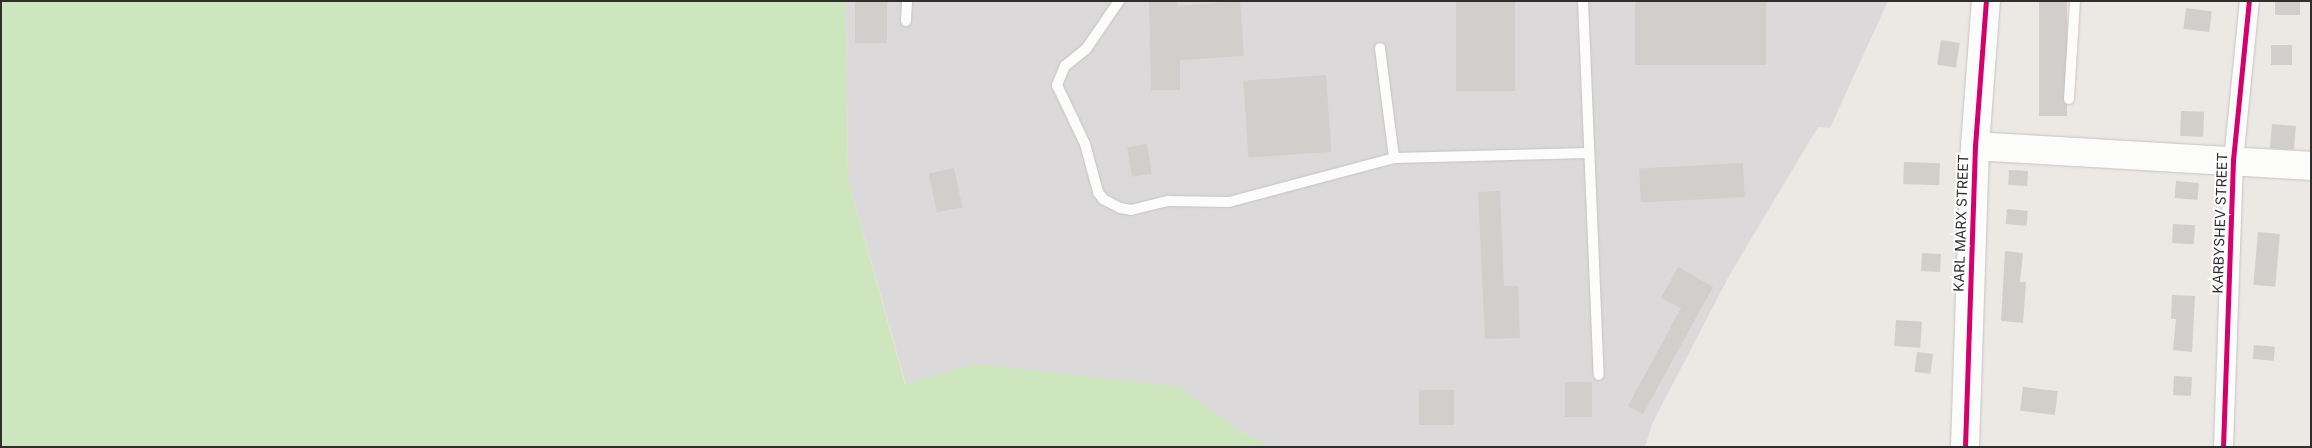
<!DOCTYPE html>
<html>
<head>
<meta charset="utf-8">
<style>
  body { margin:0 }
  #map { position:relative; width:2312px; height:448px; overflow:hidden; background:#ece8e4; font-family:Inter,sans-serif }
  div>[style] { position:absolute }
  [style*='--x'] { left:calc(var(--x)*1px); top:calc(var(--y)*1px); width:calc(var(--w)*1px); rotate:calc(var(--a)*1deg) }
  .industrial>* { inset:0; background:#dcd9db }
  .green>* { inset:0; background:#cee6be }
  .building>* { inset:0; background:#d1cecb; transform-origin:0 0 }
  .roads { filter:drop-shadow(0 0 1px #c5c4c5) drop-shadow(0 0 1px #c5c4c5) }
  .lane>* { height:10px; margin:-5px; padding:0 5px; transform-origin:5px; border-radius:5px; background:#fcfcfb }
  .street>* { height:19px; margin:-9.5px; padding:0 9.5px; transform-origin:9.5px; border-radius:9.5px; background:#fcfcfb }
  .secondary>* { height:28px; margin:-14px; padding:0 14px; transform-origin:14px; border-radius:14px; background:#fcfcfb }
  .cycleway>* { height:5px; margin:-2.5px; padding:0 2.5px; transform-origin:2.5px; border-radius:2.5px; background:#d6006c }
  span { translate:-50% -50%; white-space:nowrap; text-align:center; line-height:1.15; -webkit-text-stroke:4px #fff; paint-order:stroke }
  .street-label { font-size:14px; color:#2e2e2e }
  .frame { position:absolute; inset:0; border:2px solid #2e2e2e; pointer-events:none }
</style>
</head>
<body>
<div id="map">
  <div class="industrial">
    <div style="clip-path:polygon(846px 1px,1888px 1px,1830px 128px,1818px 127px,1729px 276px,1652px 424px,1645px 447px,1272px 447px,1240px 431px,978px 364px,906px 385px,848px 179px)"></div>
  </div>
  <div class="green">
    <div style="clip-path:polygon(1px 1px,846px 1px,848px 179px,905px 384px,977px 364px,1179px 387px,1240px 431px,1272px 447px,1px 447px)"></div>
  </div>
  <div class="building">
    <div style="left:855px;top:1px;width:32px;height:42px"></div>
    <div style="clip-path:polygon(1149px 1px,1178px 1px,1178px 6px,1240px 1px,1244px 56px,1180px 60px,1180px 90px,1151px 90px)"></div>
    <div style="left:1456px;top:1px;width:59px;height:90px"></div>
    <div style="left:1635px;top:1px;width:131px;height:64px"></div>
    <div style="left:2039px;top:1px;width:28px;height:115px"></div>
    <div style="left:2300px;top:1px;width:14px;height:25px;rotate:90deg"></div>
    <div style="left:2186px;top:8px;width:26px;height:21px;rotate:7deg"></div>
    <div style="left:1941px;top:40px;width:19px;height:25px;rotate:9deg"></div>
    <div style="left:2271px;top:45px;width:21px;height:20px"></div>
    <div style="left:1326px;top:75px;width:77px;height:83px;rotate:86deg"></div>
    <div style="left:2181px;top:111px;width:23px;height:25px;rotate:2deg"></div>
    <div style="left:2272px;top:124px;width:24px;height:24px;rotate:5deg"></div>
    <div style="left:1147px;top:144px;width:30px;height:20px;rotate:81deg"></div>
    <div style="left:1904px;top:162px;width:36px;height:22px;rotate:2deg"></div>
    <div style="left:1743px;top:163px;width:34px;height:104px;rotate:87deg"></div>
    <div style="left:954px;top:168px;width:40px;height:26px;rotate:78deg"></div>
    <div style="left:2009px;top:170px;width:19px;height:15px;rotate:3deg"></div>
    <div style="left:2176px;top:181px;width:23px;height:17px;rotate:5deg"></div>
    <div style="clip-path:polygon(1500px 191px,1504px 286px,1518px 286px,1520px 338px,1485px 339px,1478px 192px)"></div>
    <div style="left:2007px;top:209px;width:21px;height:15px;rotate:5deg"></div>
    <div style="left:2173px;top:224px;width:22px;height:19px;rotate:3deg"></div>
    <div style="left:2258px;top:232px;width:22px;height:53px;rotate:5deg"></div>
    <div style="clip-path:polygon(2005px 251px,2023px 253px,2020px 282px,2026px 282px,2023px 323px,2001px 321px)"></div>
    <div style="left:1922px;top:253px;width:19px;height:18px;rotate:3deg"></div>
    <div style="clip-path:polygon(1678px 267px,1713px 287px,1643px 414px,1628px 406px,1681px 308px,1661px 298px)"></div>
    <div style="clip-path:polygon(2172px 295px,2195px 296px,2192px 352px,2173px 350px,2176px 319px,2171px 319px)"></div>
    <div style="left:1896px;top:320px;width:26px;height:26px;rotate:4deg"></div>
    <div style="left:2254px;top:345px;width:21px;height:14px;rotate:5deg"></div>
    <div style="left:1917px;top:352px;width:16px;height:20px;rotate:7deg"></div>
    <div style="left:2174px;top:376px;width:18px;height:19px;rotate:3deg"></div>
    <div style="left:1565px;top:382px;width:27px;height:35px"></div>
    <div style="left:2023px;top:387px;width:35px;height:24px;rotate:7deg"></div>
    <div style="left:1419px;top:390px;width:35px;height:35px"></div>
  </div>
  <div class="roads">
    <div class="lane">
      <div style="--x:1119;--y:1;--w:58;--a:124.5"></div>
      <div style="--x:1086;--y:49;--w:27;--a:141"></div>
      <div style="--x:1065;--y:66;--w:21;--a:113"></div>
      <div style="--x:1057;--y:85;--w:65;--a:64.6"></div>
      <div style="--x:1085;--y:144;--w:50;--a:74.8"></div>
      <div style="--x:1098;--y:192;--w:9;--a:54"></div>
      <div style="--x:1103;--y:199;--w:19;--a:28"></div>
      <div style="--x:1120;--y:208;--w:11;--a:10"></div>
      <div style="--x:1131;--y:210;--w:38;--a:-14"></div>
      <div style="--x:1168;--y:201;--w:61;--a:0.9"></div>
      <div style="--x:1229;--y:202;--w:171;--a:-14.9"></div>
      <div style="--x:1394;--y:158;--w:194;--a:-1.5"></div>
      <div style="--x:1583;--y:1;--w:374;--a:87.6"></div>
      <div style="--x:906;--y:21;--w:20;--a:-87"></div>
      <div style="--x:1380;--y:48;--w:111;--a:82.7"></div>
      <div style="--x:2069;--y:99;--w:98;--a:-86.5"></div>
    </div>
    <div class="street">
      <div style="--x:2223;--y:447;--w:287;--a:-88"></div>
      <div style="--x:2233;--y:160;--w:160;--a:-84.3"></div>
    </div>
    <div class="secondary">
      <div style="--x:1975;--y:146;--w:337;--a:3.4"></div>
      <div style="--x:1965;--y:447;--w:301;--a:-88.1"></div>
      <div style="--x:1975;--y:146;--w:145;--a:-85.7"></div>
    </div>
  </div>
  <div class="cycleway">
    <div style="--x:1965;--y:447;--w:301;--a:-88.1"></div>
    <div style="--x:1975;--y:146;--w:145;--a:-85.7"></div>
    <div style="--x:2223;--y:447;--w:287;--a:-88"></div>
    <div style="--x:2233;--y:160;--w:160;--a:-84.3"></div>
  </div>
  <div class="street-label">
    <span style="left:1961px;top:223px;rotate:-88deg">KARL MARX STREET</span>
    <span style="left:2220px;top:223px;rotate:-88deg">KARBYSHEV STREET</span>
  </div>
  <div class="frame"></div>
</div>
</body>
</html>
